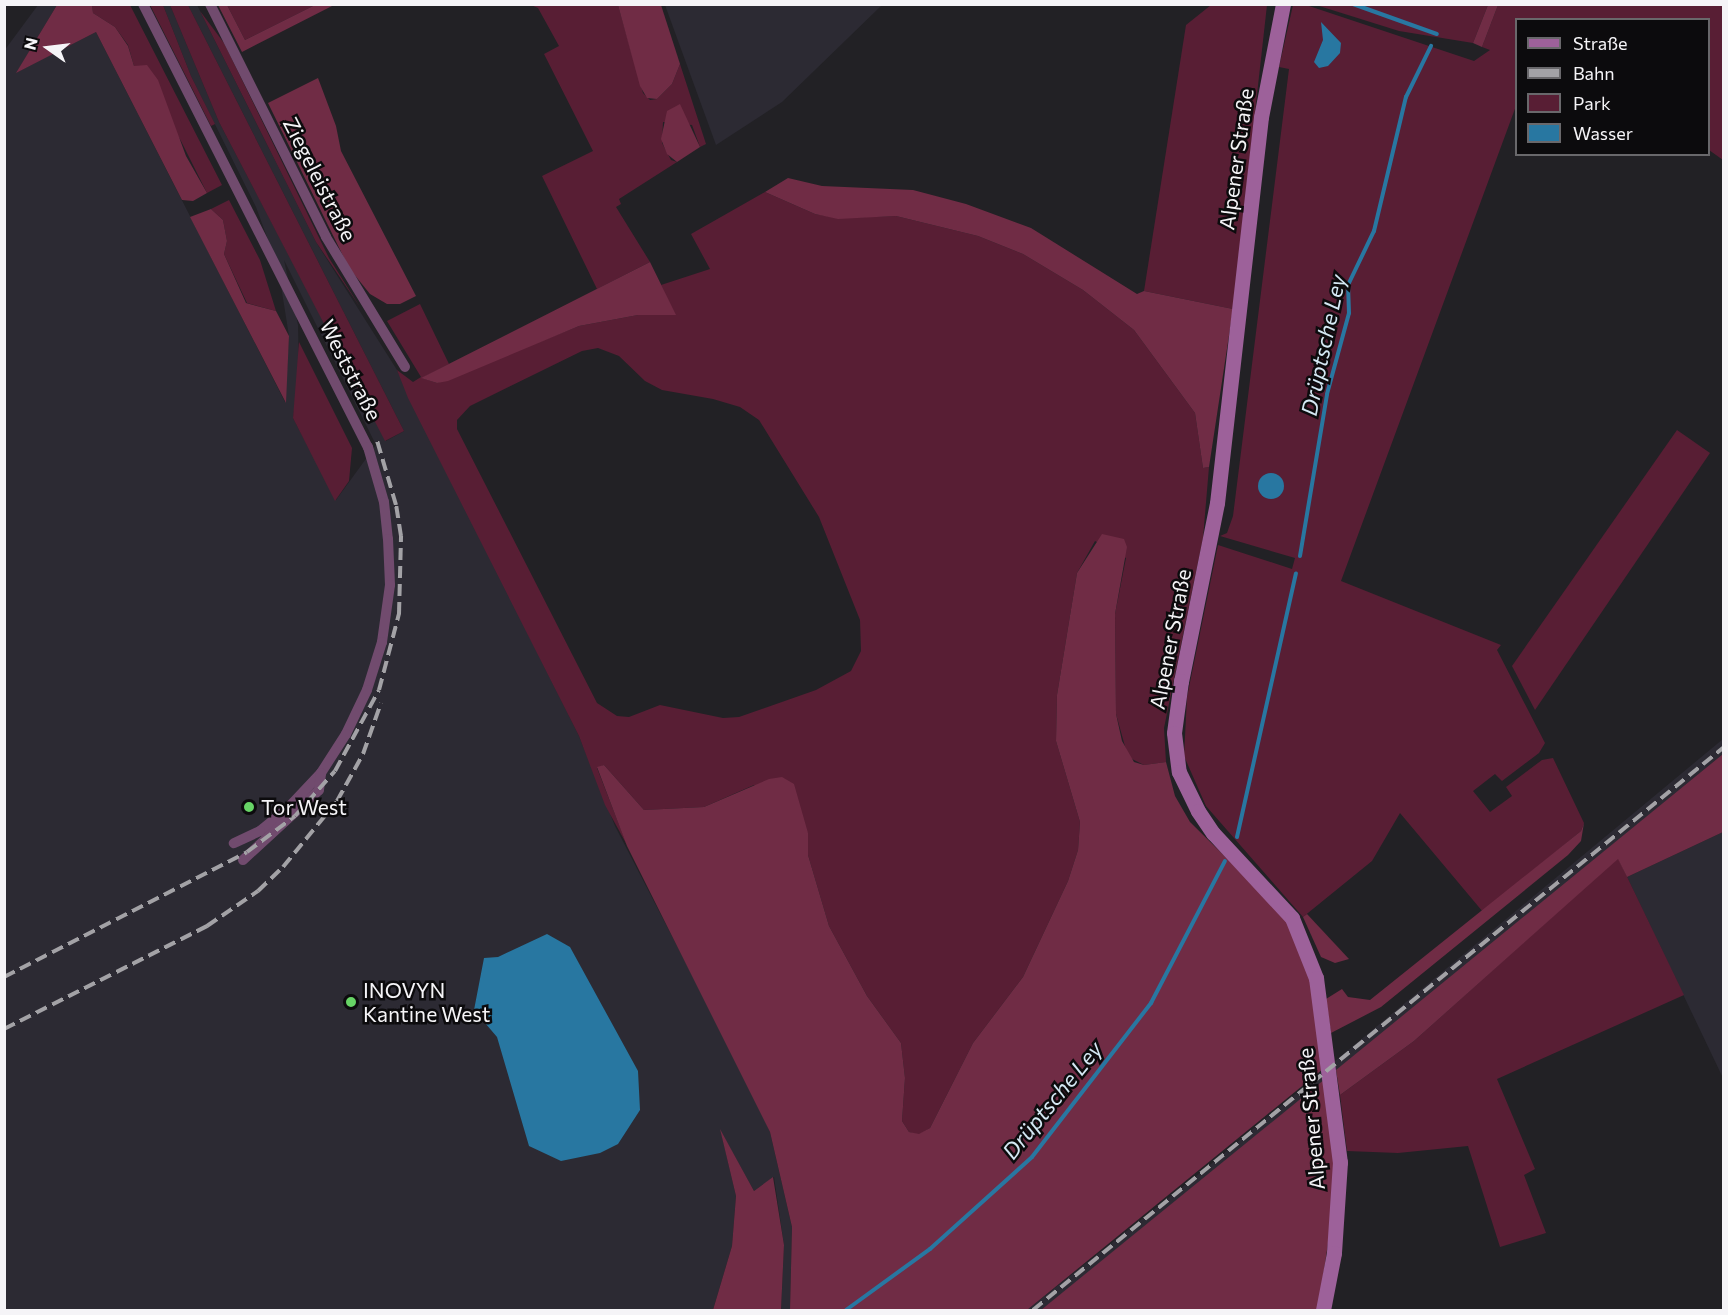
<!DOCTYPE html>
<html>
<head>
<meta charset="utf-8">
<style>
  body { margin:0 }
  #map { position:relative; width:1728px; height:1315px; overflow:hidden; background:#222125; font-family:Commissioner,sans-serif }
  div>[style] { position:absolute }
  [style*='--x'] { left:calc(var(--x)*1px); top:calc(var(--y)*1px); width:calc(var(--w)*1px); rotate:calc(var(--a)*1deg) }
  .built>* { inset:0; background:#2c2a33 }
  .green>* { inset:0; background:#581e34 }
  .forest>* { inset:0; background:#702c45 }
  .water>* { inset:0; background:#2877a1 }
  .round { border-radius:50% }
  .stream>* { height:4px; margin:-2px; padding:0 2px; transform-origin:2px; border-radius:2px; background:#2877a1 }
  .street>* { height:10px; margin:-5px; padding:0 5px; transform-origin:5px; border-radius:5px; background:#714b6e }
  .secondary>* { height:15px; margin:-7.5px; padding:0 7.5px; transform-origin:7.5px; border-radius:7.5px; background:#9d619a }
  .rail>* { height:4px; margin-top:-2px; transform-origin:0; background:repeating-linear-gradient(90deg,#a3a2a6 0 12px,transparent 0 18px) }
  .dots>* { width:16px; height:16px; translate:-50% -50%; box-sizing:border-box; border:3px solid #0c0b0d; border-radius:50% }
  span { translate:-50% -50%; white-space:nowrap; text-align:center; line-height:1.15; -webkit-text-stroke:5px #0c0b0d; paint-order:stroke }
  .street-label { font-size:21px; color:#f5f4f7 }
  .poi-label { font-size:21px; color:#f5f4f7 }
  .left { translate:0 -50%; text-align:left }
  .water-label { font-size:22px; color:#d5e8f4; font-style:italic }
  .frame { position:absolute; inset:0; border:6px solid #f5f4f7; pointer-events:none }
  .legend { position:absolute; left:1515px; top:18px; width:195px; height:138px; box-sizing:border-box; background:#0c0b0d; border:2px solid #69686b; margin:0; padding:8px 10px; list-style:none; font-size:18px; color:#f5f4f7 }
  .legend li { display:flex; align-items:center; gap:12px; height:30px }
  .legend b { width:30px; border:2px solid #69686b }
  .north { position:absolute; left:18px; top:18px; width:60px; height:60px; -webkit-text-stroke:4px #0c0b0d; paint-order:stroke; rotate:284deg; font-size:16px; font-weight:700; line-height:24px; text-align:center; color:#f5f4f7 }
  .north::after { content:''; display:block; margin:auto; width:21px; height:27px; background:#f5f4f7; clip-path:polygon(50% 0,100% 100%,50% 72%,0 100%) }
</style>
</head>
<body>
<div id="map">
  <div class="built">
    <div style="clip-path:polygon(evenodd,38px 5px,57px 5px,17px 72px,96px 32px,285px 402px,289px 336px,278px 267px,256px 207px,191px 76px,163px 5px,170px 5px,219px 122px,386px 441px,404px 431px,188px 5px,197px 5px,316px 242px,397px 370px,579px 736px,615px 826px,752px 1091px,770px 1132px,792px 1227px,790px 1310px,781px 1310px,784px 1245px,774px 1177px,754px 1191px,721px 1132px,736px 1196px,732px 1246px,713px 1310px,5px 1310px,4px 51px,38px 5px,284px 260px,376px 445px,336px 500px,293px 418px,299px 371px,298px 325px,284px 260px)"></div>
    <div style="clip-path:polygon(665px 5px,665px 4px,882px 5px,782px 102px,716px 145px)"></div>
    <div style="clip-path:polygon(1723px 739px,1723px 754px,1644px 819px,1127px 1243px,1041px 1310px,1027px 1310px,1200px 1173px)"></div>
    <div style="clip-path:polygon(1723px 832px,1723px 1078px,1627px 877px)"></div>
  </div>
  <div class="green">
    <div style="clip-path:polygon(92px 5px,130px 5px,222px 185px,207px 193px,181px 141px,134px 66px,128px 45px,115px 27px,93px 13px)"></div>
    <div style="clip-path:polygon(150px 5px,163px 5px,191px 76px,215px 124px,211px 126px)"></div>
    <div style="clip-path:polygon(170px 5px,188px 5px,404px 431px,385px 441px,219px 122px)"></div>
    <div style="clip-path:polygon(227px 5px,315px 5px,245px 40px)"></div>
    <div style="clip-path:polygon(531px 5px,618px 5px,643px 93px,650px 100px,657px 99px,672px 84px,680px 64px,706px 144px,700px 147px,692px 125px,663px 122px,662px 143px,671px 160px,677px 162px,619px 199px,621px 204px,616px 207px,650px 262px,597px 289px,542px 176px,593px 151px,544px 54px,559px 46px,538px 8px)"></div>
    <div style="clip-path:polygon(1211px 5px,1267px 5px,1233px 309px,1144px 291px,1186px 25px)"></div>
    <div style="clip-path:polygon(1293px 5px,1306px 5px,1474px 61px,1490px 50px,1482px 47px,1498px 5px,1723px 5px,1723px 160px,1709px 150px,1708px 20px,1516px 20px,1516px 106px,1341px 581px,1501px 645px,1497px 650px,1545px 743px,1539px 753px,1502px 781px,1495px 774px,1473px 791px,1490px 812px,1512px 796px,1506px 787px,1542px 760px,1553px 758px,1584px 823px,1581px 831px,1483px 912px,1400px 813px,1372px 861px,1303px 917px,1206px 806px,1184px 756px,1187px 697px,1218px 545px,1292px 569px,1295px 558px,1220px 536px,1227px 533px,1233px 516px,1289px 69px,1279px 67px)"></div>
    <div style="clip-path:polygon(1316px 5px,1488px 5px,1473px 43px,1399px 31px)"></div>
    <div style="clip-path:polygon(200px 11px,224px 43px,329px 258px,360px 307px,316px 242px)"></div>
    <div style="clip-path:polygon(evenodd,765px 192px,815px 214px,838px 218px,896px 216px,978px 236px,1023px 254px,1083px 290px,1134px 330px,1195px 413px,1203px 468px,1209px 467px,1203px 538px,1164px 728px,1166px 762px,1144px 765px,1128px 757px,1116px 714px,1115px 614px,1126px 558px,1095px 541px,1077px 573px,1057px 695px,1056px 741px,1080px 822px,1078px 850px,1068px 881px,1023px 977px,973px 1043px,930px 1128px,919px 1135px,909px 1132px,902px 1121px,905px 1078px,901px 1043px,867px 996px,829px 926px,808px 855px,808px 833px,754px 785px,704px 807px,644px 810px,604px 765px,597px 768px,627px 845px,605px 805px,579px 736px,408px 398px,397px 370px,413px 382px,421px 377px,387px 321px,420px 304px,449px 364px,422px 378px,437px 383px,579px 326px,638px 315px,675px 315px,661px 285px,710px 269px,691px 234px,765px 192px,598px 348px,619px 356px,645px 381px,662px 390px,713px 399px,740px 407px,759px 420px,819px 517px,860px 620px,861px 651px,851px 671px,816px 690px,739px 717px,723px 718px,660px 705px,629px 717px,617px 716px,597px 703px,457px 429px,457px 420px,470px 406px,582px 351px,598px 348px)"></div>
    <div style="clip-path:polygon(229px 200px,260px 260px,276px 311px,247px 303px,224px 254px,227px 241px,223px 220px,211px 209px)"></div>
    <div style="clip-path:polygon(299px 342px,352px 448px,349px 481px,335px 501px,293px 418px)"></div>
    <div style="clip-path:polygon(1677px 430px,1710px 453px,1535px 710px,1512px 666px)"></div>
    <div style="clip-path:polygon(1618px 858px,1684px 995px,1497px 1079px,1535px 1169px,1524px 1175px,1546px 1233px,1500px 1247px,1468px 1146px,1398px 1153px,1347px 1151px,1340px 1095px,1414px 1041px)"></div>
  </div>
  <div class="forest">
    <div style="clip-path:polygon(57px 5px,92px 5px,93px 13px,115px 27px,128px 46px,134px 66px,147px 65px,158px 80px,186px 156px,207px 193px,193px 201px,182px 200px,96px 32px,16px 73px)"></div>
    <div style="clip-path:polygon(218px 5px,227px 5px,245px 40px,315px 5px,334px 5px,242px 52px)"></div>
    <div style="clip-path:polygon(618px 5px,661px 5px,680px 64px,672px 84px,657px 99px,647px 98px,640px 86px)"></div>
    <div style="clip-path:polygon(1488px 5px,1498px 5px,1482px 47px,1473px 43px)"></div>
    <div style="clip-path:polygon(318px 78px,336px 126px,341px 151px,416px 296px,400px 304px,387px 304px,370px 294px,349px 268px,268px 103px)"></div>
    <div style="clip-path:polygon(680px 104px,700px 147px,677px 162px,667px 154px,661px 139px,667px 111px)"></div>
    <div style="clip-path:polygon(788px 178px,822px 186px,913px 190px,966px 204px,1031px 228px,1137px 294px,1144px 291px,1233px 309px,1209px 467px,1203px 468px,1195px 413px,1134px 330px,1083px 290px,1023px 254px,978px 236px,896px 216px,838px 219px,815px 214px,765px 192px)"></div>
    <div style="clip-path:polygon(211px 209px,223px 220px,227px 241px,224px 254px,246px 303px,276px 311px,289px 336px,286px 403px,190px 217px)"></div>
    <div style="clip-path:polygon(650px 262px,676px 315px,638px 315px,579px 326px,448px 381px,437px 383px,421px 378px)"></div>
    <div style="clip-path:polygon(1102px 534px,1124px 539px,1127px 547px,1115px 614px,1116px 714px,1122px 741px,1134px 762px,1144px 765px,1166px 762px,1175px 796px,1190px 822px,1276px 907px,1292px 929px,1308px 968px,1323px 1069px,1027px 1310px,790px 1310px,792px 1227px,770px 1132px,627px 846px,597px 767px,604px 765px,644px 810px,704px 807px,769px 779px,782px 777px,794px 784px,808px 833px,808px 855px,829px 926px,867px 996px,901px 1043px,905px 1078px,902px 1121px,909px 1132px,919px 1134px,930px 1128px,973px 1043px,1023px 977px,1068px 881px,1078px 850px,1080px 822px,1056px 741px,1057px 695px,1077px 573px)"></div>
    <div style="clip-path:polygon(1723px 754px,1723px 832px,1627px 877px,1618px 859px,1414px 1041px,1340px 1095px,1336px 1070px)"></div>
    <div style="clip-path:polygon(1584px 823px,1581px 841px,1568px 855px,1381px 1007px,1331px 1033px,1326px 999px,1342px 989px,1348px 997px,1370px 1000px,1581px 831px)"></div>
    <div style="clip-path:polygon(1307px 914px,1349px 959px,1335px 963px,1321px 957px,1303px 917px)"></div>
    <div style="clip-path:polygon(1325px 1079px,1334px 1145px,1333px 1210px,1318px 1310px,1041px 1310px)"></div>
    <div style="clip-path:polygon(720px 1129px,754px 1191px,773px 1177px,784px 1245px,781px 1310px,713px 1310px,732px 1246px,736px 1196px)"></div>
  </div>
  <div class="water">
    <div style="clip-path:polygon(1321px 22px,1341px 43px,1340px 53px,1328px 66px,1319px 68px,1314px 62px,1323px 40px)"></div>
    <div class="round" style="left:1258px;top:473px;width:26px;height:26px"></div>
    <div style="clip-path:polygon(547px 934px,570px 947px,638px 1071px,640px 1110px,618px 1144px,600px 1153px,561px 1161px,529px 1146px,497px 1037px,474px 1010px,484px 958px,498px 957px)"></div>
  </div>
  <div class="stream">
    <div style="--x:1353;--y:4;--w:89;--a:19.7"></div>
    <div style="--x:1300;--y:556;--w:164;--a:-80.5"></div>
    <div style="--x:1327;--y:394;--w:84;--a:-74.8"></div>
    <div style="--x:1349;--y:313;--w:28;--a:-92"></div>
    <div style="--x:1348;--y:285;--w:60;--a:-64.3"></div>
    <div style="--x:1374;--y:231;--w:138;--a:-76.6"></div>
    <div style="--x:1406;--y:97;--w:57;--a:-63.9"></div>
    <div style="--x:1237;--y:837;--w:270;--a:-77.4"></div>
    <div style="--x:846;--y:1310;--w:104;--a:-36"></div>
    <div style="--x:930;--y:1249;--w:137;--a:-42"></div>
    <div style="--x:1032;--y:1157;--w:195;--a:-52.3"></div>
    <div style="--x:1151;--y:1003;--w:160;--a:-62.5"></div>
  </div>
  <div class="street">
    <div style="--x:143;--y:4;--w:497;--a:63.1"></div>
    <div style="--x:368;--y:447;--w:57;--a:73.8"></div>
    <div style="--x:384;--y:502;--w:37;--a:84"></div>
    <div style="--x:388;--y:539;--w:46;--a:87.5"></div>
    <div style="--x:390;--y:585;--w:58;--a:98"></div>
    <div style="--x:382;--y:642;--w:50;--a:107.4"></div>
    <div style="--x:367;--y:690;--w:49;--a:115.5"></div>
    <div style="--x:346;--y:734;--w:46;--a:122.7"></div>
    <div style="--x:321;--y:773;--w:50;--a:133.4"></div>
    <div style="--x:287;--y:809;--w:35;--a:141"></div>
    <div style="--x:260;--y:831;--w:29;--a:155"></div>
    <div style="--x:210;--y:4;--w:260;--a:63.5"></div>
    <div style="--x:326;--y:237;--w:152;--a:58.7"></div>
    <div style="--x:243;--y:860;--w:103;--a:-42.6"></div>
    <div style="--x:319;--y:790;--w:17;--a:-83"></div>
  </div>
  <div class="secondary">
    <div style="--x:1283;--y:4;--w:115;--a:101"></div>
    <div style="--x:1261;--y:117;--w:388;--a:96.5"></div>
    <div style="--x:1217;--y:503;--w:182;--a:101.4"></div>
    <div style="--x:1181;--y:681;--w:52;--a:97.7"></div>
    <div style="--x:1174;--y:733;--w:39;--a:83"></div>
    <div style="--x:1179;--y:772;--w:43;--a:64"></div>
    <div style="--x:1198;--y:811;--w:27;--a:56"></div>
    <div style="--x:1213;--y:833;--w:116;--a:47.1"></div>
    <div style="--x:1292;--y:918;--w:65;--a:68.2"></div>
    <div style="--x:1316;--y:978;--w:186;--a:82.6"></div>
    <div style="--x:1340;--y:1162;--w:91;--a:93.8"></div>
    <div style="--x:1334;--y:1253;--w:58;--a:100.9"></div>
  </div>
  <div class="rail">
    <div style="--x:4;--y:977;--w:273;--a:-27.2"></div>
    <div style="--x:247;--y:852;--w:60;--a:-36.9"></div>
    <div style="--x:295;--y:816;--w:60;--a:-48.4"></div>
    <div style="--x:335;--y:771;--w:92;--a:-61.5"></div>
    <div style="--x:379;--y:690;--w:79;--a:-75.3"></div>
    <div style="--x:399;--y:614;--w:78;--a:-88.5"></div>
    <div style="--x:401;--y:536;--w:31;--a:-99"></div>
    <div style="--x:396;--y:505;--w:71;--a:-106.4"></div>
    <div style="--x:4;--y:1029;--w:228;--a:-26.9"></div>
    <div style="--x:207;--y:926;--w:62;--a:-34.5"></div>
    <div style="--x:258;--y:891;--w:35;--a:-44"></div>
    <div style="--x:283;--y:867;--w:85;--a:-50.7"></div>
    <div style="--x:337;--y:801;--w:54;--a:-61"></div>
    <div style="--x:363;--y:754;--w:54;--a:-70.6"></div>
    <div style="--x:1033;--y:1310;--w:891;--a:-39.17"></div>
  </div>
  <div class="dots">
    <div style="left:249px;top:807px;background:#67d466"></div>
    <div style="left:351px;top:1002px;background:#67d466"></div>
  </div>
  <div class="street-label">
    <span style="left:1236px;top:159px;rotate:-82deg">Alpener Straße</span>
    <span style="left:320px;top:179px;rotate:63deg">Ziegeleistraße</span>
    <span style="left:351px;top:370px;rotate:63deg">Weststraße</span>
    <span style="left:1170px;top:639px;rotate:-79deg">Alpener Straße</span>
    <span style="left:1311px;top:1119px;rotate:-95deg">Alpener Straße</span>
  </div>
  <div class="poi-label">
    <span class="left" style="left:261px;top:807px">Tor West</span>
    <span class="left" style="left:363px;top:1002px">INOVYN<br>Kantine West</span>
  </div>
  <div class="water-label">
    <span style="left:1323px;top:345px;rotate:-78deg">Drüptsche Ley</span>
    <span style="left:1052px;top:1100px;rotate:-51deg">Drüptsche Ley</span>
  </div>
  <div class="frame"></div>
  <ul class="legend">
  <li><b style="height:8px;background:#9d619a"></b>Straße</li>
  <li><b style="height:8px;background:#a3a2a6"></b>Bahn</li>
  <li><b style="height:16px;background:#581e34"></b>Park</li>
  <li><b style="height:16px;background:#2877a1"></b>Wasser</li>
  </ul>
  <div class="north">N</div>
</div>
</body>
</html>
